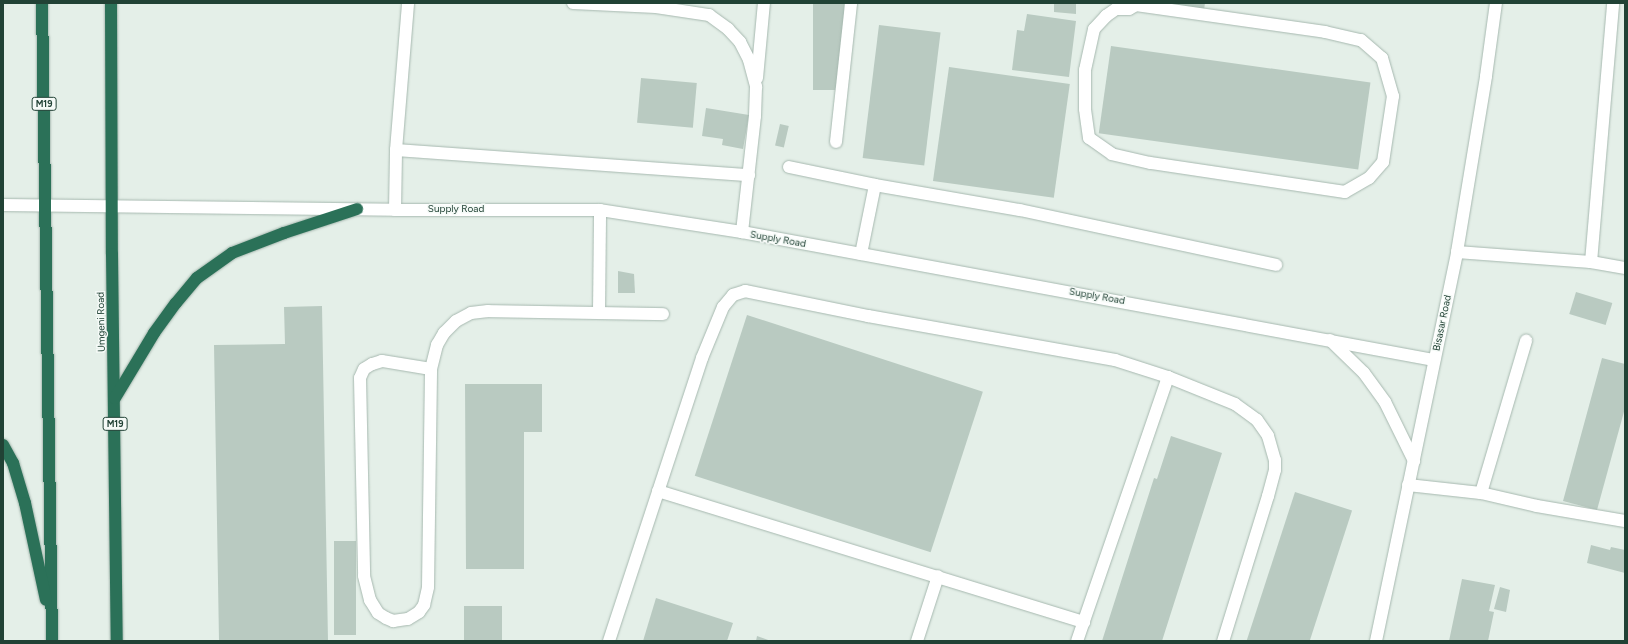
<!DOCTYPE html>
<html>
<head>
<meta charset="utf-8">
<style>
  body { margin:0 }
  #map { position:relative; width:1628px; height:644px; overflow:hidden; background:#e4efe8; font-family:Figtree,sans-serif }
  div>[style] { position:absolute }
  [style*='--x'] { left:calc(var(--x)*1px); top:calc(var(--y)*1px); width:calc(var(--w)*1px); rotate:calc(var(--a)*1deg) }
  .building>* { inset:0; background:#b9cac1; transform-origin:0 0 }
  .roads { filter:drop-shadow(0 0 1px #a6b8af) drop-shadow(0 0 1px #a6b8af) }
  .minor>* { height:12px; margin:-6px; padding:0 6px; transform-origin:6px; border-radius:6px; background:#fff }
  .highway>* { height:12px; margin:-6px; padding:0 6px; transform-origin:6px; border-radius:6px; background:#2b7158 }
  span { translate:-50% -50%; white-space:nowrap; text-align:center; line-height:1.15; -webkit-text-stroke:3px #f5faf7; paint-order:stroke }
  .shield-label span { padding:1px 3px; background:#f5faf7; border:1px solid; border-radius:3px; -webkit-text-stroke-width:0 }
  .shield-label { font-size:9px; color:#214235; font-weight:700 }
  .street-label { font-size:10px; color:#214235 }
  .frame { position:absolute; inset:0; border:4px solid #214235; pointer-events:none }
</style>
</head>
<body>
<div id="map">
  <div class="building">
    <div style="left:813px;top:3px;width:31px;height:87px"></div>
    <div style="clip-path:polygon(1054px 3px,1076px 3px,1076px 14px,1054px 12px)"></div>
    <div style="clip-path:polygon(1160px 3px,1205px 3px,1204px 10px)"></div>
    <div style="clip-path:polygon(1027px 14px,1076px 21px,1069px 77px,1012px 70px,1017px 30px,1024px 31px)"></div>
    <div style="left:879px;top:25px;width:62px;height:134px;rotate:7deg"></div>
    <div style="left:1111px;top:46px;width:262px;height:88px;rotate:8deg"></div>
    <div style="left:949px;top:67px;width:122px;height:115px;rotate:8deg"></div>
    <div style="left:641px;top:78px;width:56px;height:45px;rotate:5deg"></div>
    <div style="clip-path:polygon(706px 108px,749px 115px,743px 149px,722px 145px,723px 139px,702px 136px)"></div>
    <div style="left:780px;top:124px;width:9px;height:22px;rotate:13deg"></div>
    <div style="clip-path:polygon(618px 271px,634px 274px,635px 293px,618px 293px)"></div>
    <div style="left:1576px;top:292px;width:38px;height:23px;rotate:17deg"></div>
    <div style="clip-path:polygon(322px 306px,328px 641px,219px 641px,214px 345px,285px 344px,284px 307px)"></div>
    <div style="left:747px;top:315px;width:248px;height:169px;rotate:18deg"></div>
    <div style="clip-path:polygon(1602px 358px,1625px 364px,1625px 408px,1597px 510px,1563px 501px)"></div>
    <div style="clip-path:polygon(465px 384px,542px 384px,542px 432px,524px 432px,524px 569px,466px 569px)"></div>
    <div style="clip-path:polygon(1171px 436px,1222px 453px,1162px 641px,1102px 641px,1154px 478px,1157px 479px)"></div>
    <div style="left:1295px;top:492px;width:60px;height:156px;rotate:18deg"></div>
    <div style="left:334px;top:541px;width:22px;height:94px"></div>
    <div style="clip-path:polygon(1591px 545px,1610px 550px,1611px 547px,1625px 550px,1625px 573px,1587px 563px)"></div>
    <div style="clip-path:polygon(1462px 579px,1495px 585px,1489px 611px,1494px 612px,1488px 641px,1449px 641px)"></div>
    <div style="clip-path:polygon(1500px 587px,1510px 590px,1506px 612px,1494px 609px)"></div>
    <div style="clip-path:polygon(656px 598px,733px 623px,727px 641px,643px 641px)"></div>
    <div style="left:464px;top:606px;width:38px;height:35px"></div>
    <div style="clip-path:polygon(757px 636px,771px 641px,756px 641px)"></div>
  </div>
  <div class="roads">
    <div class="minor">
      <div style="--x:573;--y:3;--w:83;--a:2.8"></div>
      <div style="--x:656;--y:7;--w:54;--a:8.6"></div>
      <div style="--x:709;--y:15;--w:24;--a:36"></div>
      <div style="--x:728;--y:29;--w:18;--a:47"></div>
      <div style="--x:740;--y:42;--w:20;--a:63"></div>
      <div style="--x:749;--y:60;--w:28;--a:75"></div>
      <div style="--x:756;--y:87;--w:29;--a:92"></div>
      <div style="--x:755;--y:116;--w:117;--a:96.4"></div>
      <div style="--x:1136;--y:5;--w:191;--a:8.1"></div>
      <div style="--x:1325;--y:32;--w:37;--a:13"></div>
      <div style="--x:1361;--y:40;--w:28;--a:41"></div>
      <div style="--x:1382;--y:58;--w:40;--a:74"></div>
      <div style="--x:1393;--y:96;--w:67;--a:98.6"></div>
      <div style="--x:1383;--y:162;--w:21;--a:131"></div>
      <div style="--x:1369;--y:178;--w:28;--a:150"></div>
      <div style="--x:1345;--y:192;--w:197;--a:-171.5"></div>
      <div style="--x:1150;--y:163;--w:39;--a:-167"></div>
      <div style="--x:1112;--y:154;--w:28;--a:-145"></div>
      <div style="--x:1089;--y:138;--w:29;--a:-98"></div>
      <div style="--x:1085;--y:109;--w:39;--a:-90"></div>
      <div style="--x:1085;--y:70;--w:42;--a:-77.6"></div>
      <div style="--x:1094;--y:29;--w:18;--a:-47"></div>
      <div style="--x:1106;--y:16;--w:12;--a:-35"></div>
      <div style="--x:1116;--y:9;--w:13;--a:0"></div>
      <div style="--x:1129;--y:9;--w:8;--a:-30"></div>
      <div style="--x:757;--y:78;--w:75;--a:-84.7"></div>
      <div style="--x:836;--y:142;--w:140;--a:-83.8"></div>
      <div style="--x:396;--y:150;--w:354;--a:4.1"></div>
      <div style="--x:789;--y:167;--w:88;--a:11.8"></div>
      <div style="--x:875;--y:185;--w:147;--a:9.8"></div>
      <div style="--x:1020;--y:210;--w:262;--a:12.1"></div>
      <div style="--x:3;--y:205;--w:392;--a:0.7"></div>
      <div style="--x:395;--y:210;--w:205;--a:0"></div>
      <div style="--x:600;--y:210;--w:144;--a:8.8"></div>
      <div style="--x:742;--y:232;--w:704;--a:10.48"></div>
      <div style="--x:395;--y:210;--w:60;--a:-89"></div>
      <div style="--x:396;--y:150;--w:147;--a:-85.3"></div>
      <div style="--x:1457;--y:252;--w:134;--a:4.3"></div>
      <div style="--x:1591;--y:262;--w:35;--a:10"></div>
      <div style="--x:861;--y:254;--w:70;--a:-78.5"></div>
      <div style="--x:1591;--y:262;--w:260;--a:-85.1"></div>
      <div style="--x:599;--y:313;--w:103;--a:-89.4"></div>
      <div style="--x:1330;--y:340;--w:47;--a:44.1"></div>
      <div style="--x:1364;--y:373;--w:36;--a:54"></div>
      <div style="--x:1385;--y:402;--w:66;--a:63.8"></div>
      <div style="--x:431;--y:369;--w:50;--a:-170.7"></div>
      <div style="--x:382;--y:361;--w:10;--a:163"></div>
      <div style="--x:372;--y:364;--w:9;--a:148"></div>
      <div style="--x:364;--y:369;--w:10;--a:114"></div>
      <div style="--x:360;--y:378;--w:198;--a:88.8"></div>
      <div style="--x:364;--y:576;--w:25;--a:76"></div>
      <div style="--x:370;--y:600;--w:15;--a:58"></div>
      <div style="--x:378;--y:613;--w:9;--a:32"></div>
      <div style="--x:386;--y:618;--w:8;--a:23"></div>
      <div style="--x:393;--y:621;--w:15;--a:-8"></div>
      <div style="--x:408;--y:619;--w:13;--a:-32"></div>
      <div style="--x:419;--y:612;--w:9;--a:-54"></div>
      <div style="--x:424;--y:605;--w:18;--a:-77"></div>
      <div style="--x:428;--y:587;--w:218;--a:-89.2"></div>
      <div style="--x:431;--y:369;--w:25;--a:-76"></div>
      <div style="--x:437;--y:345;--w:14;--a:-60"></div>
      <div style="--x:444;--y:333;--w:17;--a:-45"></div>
      <div style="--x:456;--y:321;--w:17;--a:-28"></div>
      <div style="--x:471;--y:313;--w:17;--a:-7"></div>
      <div style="--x:488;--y:311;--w:175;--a:1"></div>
      <div style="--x:1168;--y:377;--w:72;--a:21.9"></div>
      <div style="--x:1235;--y:404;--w:27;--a:36"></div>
      <div style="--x:1257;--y:420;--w:19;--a:55"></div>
      <div style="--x:1268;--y:436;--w:25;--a:74"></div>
      <div style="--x:1275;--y:460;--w:10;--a:90"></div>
      <div style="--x:1275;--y:470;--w:27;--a:105"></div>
      <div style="--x:1268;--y:496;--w:152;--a:107.2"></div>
      <div style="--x:1408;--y:485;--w:73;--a:6.3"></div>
      <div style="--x:1481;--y:493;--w:57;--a:13.1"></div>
      <div style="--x:1537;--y:506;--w:89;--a:9.7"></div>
      <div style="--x:658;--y:491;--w:446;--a:17.1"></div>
      <div style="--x:1481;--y:493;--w:159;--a:-73.5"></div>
      <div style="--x:609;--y:641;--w:298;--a:-71.8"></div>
      <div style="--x:702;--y:358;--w:55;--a:-67.6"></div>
      <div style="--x:723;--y:307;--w:16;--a:-50"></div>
      <div style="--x:733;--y:295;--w:13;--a:-18"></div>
      <div style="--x:745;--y:291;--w:126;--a:11.5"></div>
      <div style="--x:868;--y:316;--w:251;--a:10.1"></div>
      <div style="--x:1115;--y:360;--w:56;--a:17.8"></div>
      <div style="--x:1168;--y:377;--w:279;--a:109"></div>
      <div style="--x:917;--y:641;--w:68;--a:-72.1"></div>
      <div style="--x:1376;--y:641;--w:397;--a:-78.2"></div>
      <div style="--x:1457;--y:252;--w:178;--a:-80.6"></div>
      <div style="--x:1486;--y:76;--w:74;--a:-82.2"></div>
    </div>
    <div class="highway">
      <div style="--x:42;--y:3;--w:638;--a:89.1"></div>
      <div style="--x:111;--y:3;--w:251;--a:89.8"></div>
      <div style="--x:112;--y:254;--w:387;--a:89.3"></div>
      <div style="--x:115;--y:398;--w:76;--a:-59"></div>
      <div style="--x:154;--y:333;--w:37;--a:-54"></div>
      <div style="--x:176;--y:303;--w:33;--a:-50"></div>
      <div style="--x:197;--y:278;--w:43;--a:-35.5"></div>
      <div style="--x:232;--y:253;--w:56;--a:-21"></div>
      <div style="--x:284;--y:233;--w:77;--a:-18.2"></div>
      <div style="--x:3;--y:445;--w:21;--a:61"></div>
      <div style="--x:13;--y:463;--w:42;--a:73.3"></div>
      <div style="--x:25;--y:503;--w:99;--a:77.8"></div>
    </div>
  </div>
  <div class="shield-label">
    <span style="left:44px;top:104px">M19</span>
    <span style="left:115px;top:424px">M19</span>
  </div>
  <div class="street-label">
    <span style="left:456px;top:209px">Supply Road</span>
    <span style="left:778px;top:239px;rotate:10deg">Supply Road</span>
    <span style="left:1097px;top:296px;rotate:10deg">Supply Road</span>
    <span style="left:101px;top:322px;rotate:-91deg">Umgeni Road</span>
    <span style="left:1442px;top:323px;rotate:-78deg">Bisasar Road</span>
  </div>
  <div class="frame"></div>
</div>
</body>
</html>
